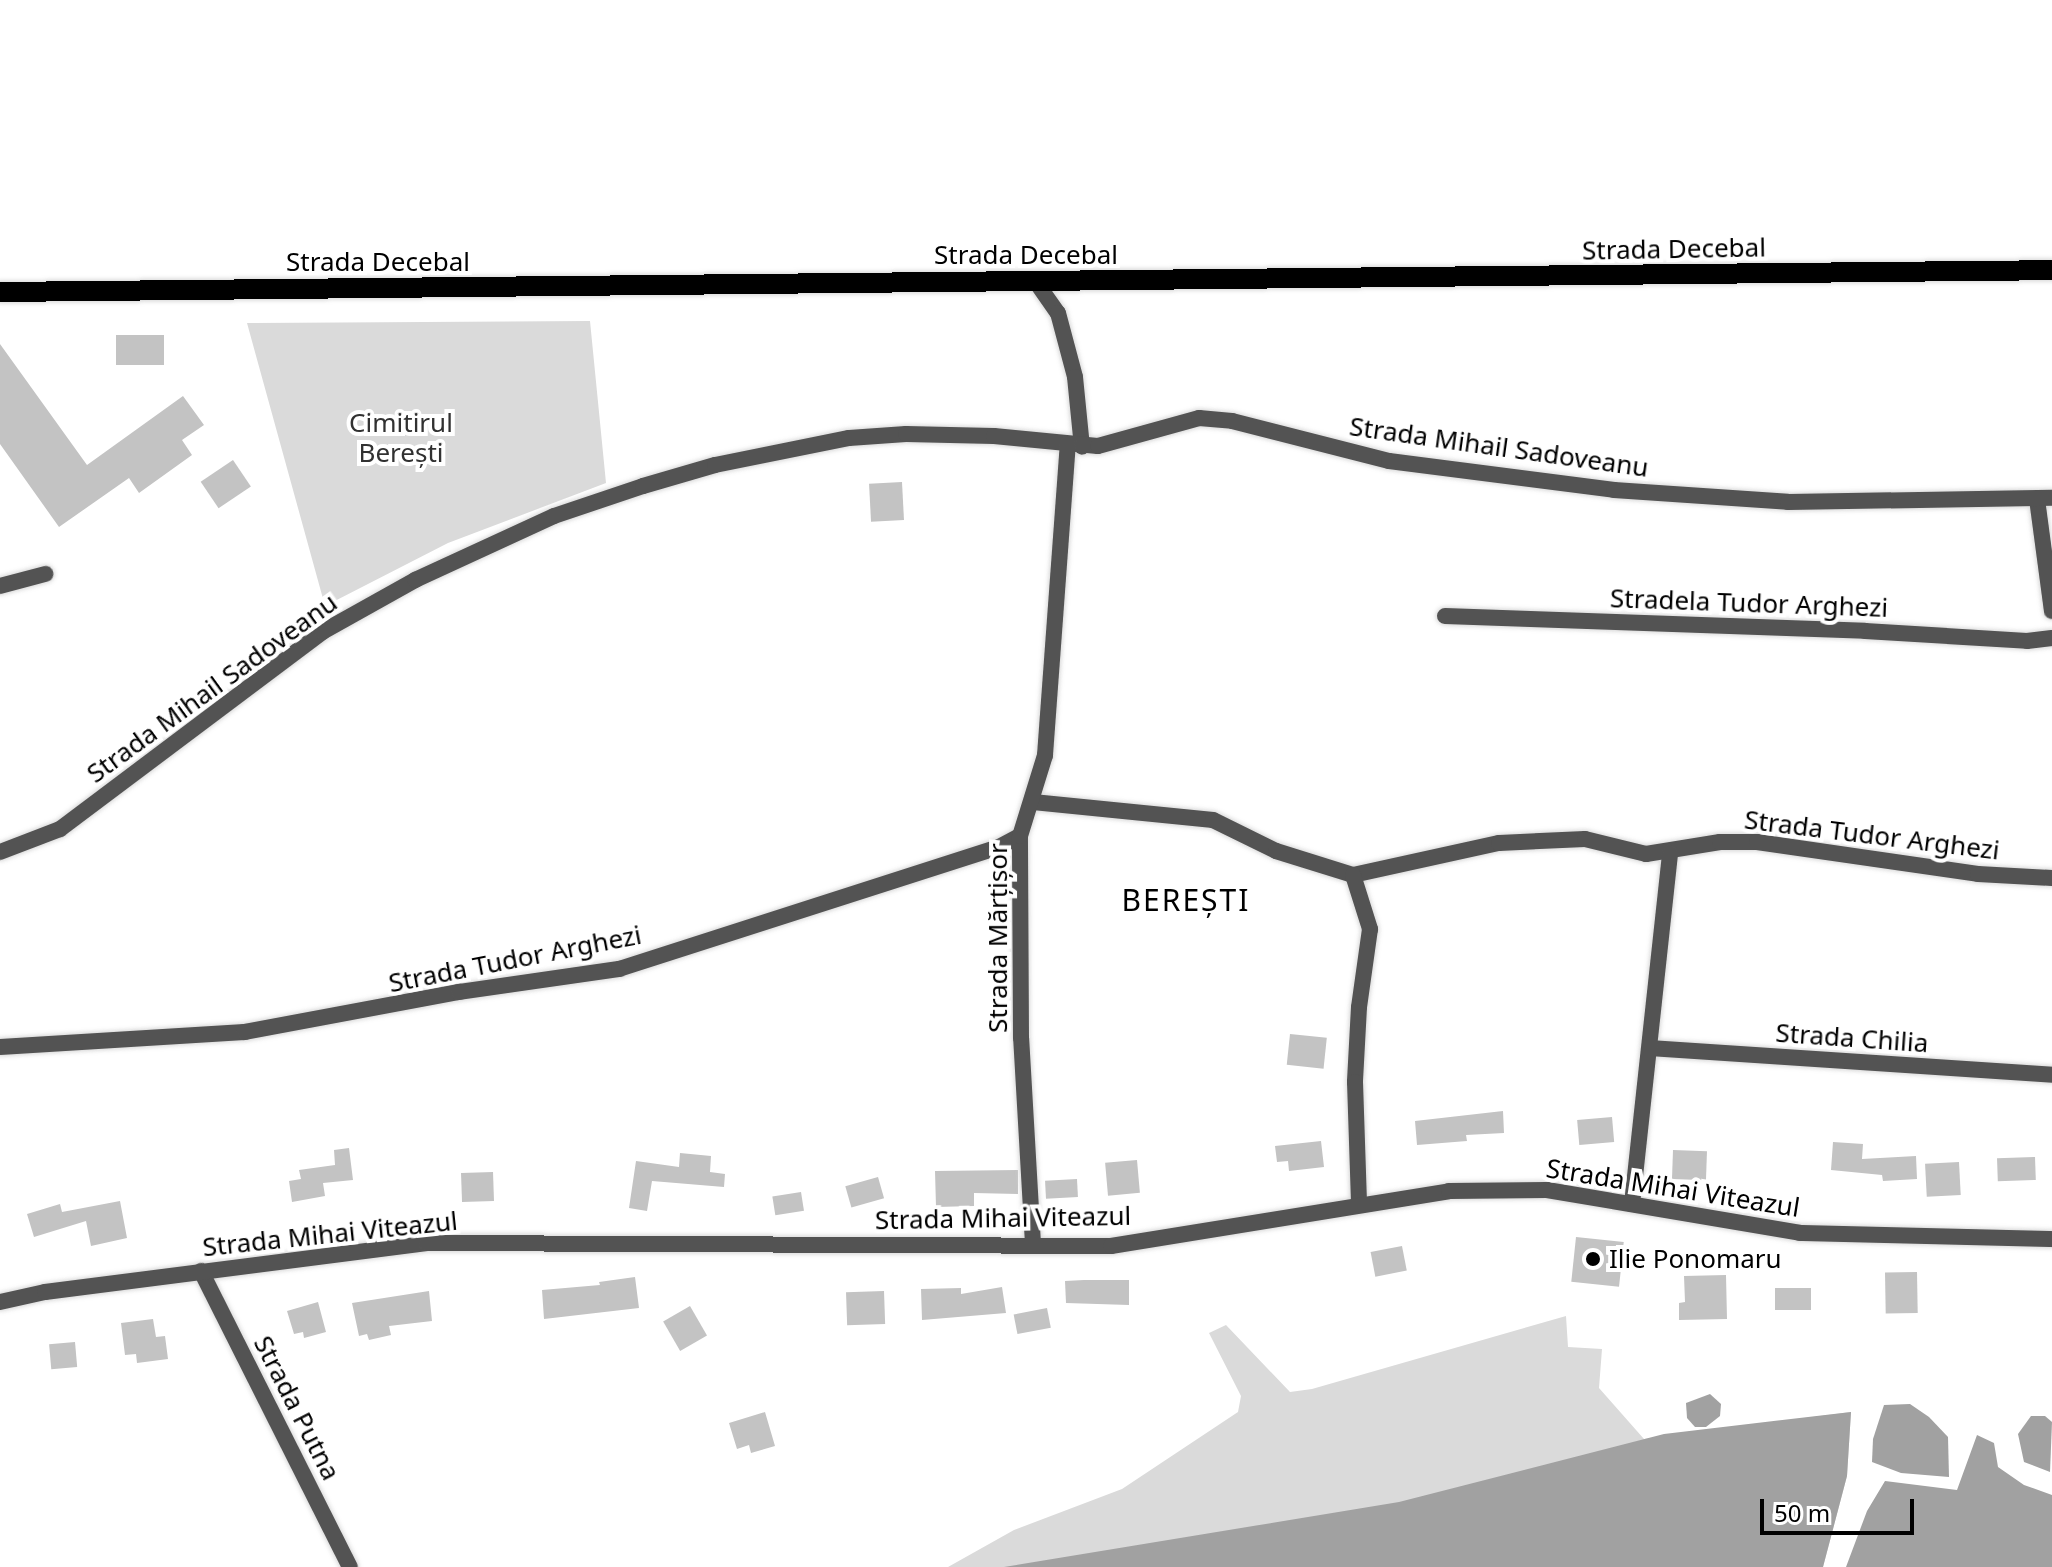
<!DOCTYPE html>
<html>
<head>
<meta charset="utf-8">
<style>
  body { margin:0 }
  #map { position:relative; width:2052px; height:1567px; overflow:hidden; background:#fff; font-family:"Noto Sans",sans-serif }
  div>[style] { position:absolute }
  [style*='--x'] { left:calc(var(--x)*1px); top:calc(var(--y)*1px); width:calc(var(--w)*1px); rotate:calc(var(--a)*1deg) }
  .green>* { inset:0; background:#dadada }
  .water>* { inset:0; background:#a1a1a1 }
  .building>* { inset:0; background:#c3c3c3; transform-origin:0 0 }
  .roads { filter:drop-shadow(0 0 2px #dbdbdb) drop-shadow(0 0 2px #dbdbdb) }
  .minor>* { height:16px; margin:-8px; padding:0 8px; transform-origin:8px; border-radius:8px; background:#535353 }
  .primary>* { height:20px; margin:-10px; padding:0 10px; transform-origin:10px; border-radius:10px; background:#000 }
  .dots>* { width:22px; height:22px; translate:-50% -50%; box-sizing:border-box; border:4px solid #fff; border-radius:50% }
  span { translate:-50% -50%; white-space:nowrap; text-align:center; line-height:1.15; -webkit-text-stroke:8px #fff; paint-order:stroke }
  .street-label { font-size:26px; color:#000 }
  .park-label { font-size:26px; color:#313131 }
  .poi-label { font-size:26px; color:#000 }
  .left { translate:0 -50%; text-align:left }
  .quarter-label { font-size:30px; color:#000; letter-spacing:2px }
  .scale { position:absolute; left:1760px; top:1499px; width:154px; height:36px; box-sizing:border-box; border:4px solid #000; border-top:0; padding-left:10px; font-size:24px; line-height:28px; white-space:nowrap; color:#000; -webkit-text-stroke:6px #fff; paint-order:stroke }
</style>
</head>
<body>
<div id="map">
  <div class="green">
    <div style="clip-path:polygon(590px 321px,606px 483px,448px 543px,325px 606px,247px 323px)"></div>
    <div style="clip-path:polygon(1566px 1316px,1568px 1347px,1602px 1349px,1599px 1388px,1644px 1439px,1851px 1412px,1847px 1476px,1823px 1567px,948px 1567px,1014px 1530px,1122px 1489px,1238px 1412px,1241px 1396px,1209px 1333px,1226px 1325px,1290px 1392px,1312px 1389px)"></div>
  </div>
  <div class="water">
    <div style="clip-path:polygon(1710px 1394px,1721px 1404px,1720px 1416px,1706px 1427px,1695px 1427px,1687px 1418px,1686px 1403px)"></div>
    <div style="clip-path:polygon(1910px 1404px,1929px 1417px,1948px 1437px,1949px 1477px,1901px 1473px,1872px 1462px,1873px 1439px,1884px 1405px)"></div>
    <div style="clip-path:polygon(1851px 1412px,1847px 1476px,1823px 1567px,1004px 1567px,1399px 1502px,1664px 1434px)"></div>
    <div style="clip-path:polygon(2031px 1416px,2045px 1416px,2052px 1422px,2050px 1472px,2024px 1462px,2018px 1434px)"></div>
    <div style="clip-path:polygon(1977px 1435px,1994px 1443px,1998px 1467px,2024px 1485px,2052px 1495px,2052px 1567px,1846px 1567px,1867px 1511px,1885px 1481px,1957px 1490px)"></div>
  </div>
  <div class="building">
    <div style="left:116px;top:335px;width:48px;height:30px"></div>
    <div style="clip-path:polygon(0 344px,87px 465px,183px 396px,204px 425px,182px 440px,192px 455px,139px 493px,129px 478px,59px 527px,0 444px)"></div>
    <div style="left:233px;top:460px;width:32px;height:39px;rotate:56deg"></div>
    <div style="left:902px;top:482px;width:38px;height:33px;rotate:87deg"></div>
    <div style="left:1290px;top:1034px;width:37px;height:31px;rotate:6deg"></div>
    <div style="clip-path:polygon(1503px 1111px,1504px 1133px,1466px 1135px,1467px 1141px,1417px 1145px,1415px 1121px)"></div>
    <div style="left:1612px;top:1117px;width:25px;height:35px;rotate:85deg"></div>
    <div style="clip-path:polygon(1321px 1141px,1324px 1167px,1289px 1171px,1288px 1161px,1277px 1162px,1275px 1146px)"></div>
    <div style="clip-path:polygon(1833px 1142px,1863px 1144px,1862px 1159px,1916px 1156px,1917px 1179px,1883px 1181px,1882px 1175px,1831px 1170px)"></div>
    <div style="clip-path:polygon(349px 1148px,353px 1180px,323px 1183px,325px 1196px,292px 1202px,289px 1181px,301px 1179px,299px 1170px,335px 1165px,334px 1150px)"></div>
    <div style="left:1673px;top:1150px;width:34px;height:29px;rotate:2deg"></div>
    <div style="clip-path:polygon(680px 1153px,711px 1156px,710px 1172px,725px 1174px,724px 1187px,652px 1181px,647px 1211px,629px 1208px,636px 1161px,679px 1167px)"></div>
    <div style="left:2035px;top:1157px;width:23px;height:38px;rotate:88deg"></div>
    <div style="left:1137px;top:1160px;width:33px;height:32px;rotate:85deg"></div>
    <div style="left:1959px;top:1162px;width:33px;height:34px;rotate:87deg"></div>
    <div style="clip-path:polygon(1018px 1170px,1018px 1194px,974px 1193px,974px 1206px,936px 1207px,935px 1171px)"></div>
    <div style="left:493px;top:1172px;width:29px;height:32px;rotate:88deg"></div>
    <div style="left:878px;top:1177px;width:22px;height:34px;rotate:74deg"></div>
    <div style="left:1077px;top:1179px;width:18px;height:32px;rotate:87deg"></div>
    <div style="left:801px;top:1192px;width:19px;height:29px;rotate:81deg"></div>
    <div style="clip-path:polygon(120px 1201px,127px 1238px,91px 1246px,86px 1221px,34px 1237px,27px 1214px,60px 1204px,62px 1212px)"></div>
    <div style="left:1576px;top:1237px;width:48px;height:45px;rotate:6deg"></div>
    <div style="left:1402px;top:1246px;width:25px;height:32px;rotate:79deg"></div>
    <div style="left:1917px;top:1272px;width:41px;height:32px;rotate:89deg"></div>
    <div style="clip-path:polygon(1726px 1275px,1727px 1319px,1679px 1320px,1679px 1303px,1685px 1302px,1684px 1276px)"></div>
    <div style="clip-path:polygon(635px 1277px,639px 1308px,544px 1319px,542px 1290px,600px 1285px,599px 1282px)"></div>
    <div style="clip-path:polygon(1084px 1280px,1129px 1280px,1129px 1305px,1066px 1303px,1065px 1281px)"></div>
    <div style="clip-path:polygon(1002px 1287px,1006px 1313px,922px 1320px,921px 1289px,961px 1288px,961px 1294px)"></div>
    <div style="left:1811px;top:1288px;width:22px;height:36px;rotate:90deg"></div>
    <div style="clip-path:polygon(429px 1291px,432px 1321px,389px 1326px,391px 1335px,369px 1340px,367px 1334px,359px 1336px,352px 1303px)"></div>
    <div style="left:884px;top:1291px;width:33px;height:38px;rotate:88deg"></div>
    <div style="clip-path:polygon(318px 1302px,326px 1332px,304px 1338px,303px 1332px,294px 1334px,287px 1311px)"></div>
    <div style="left:690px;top:1306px;width:34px;height:31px;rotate:60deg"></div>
    <div style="left:1047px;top:1308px;width:20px;height:34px;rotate:79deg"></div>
    <div style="clip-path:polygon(153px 1319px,156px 1337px,165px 1336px,168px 1359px,137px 1363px,136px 1354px,125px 1355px,121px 1323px)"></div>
    <div style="left:75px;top:1342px;width:25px;height:26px;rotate:85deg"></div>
    <div style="clip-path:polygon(765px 1412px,775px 1446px,751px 1453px,749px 1445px,737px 1449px,729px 1423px)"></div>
  </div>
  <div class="roads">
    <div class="minor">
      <div style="--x:1036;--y:282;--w:38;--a:55"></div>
      <div style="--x:1058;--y:313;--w:66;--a:75.1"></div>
      <div style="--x:1075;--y:377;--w:70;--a:84.3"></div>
      <div style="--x:2037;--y:499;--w:113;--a:82.4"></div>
      <div style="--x:0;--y:586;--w:47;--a:-14.9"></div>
      <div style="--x:1445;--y:616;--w:420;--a:2"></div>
      <div style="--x:1865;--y:631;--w:162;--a:3.5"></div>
      <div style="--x:2027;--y:641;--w:25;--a:-7"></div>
      <div style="--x:1033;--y:802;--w:181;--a:5.7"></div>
      <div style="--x:1213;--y:820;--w:70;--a:26.2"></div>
      <div style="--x:1276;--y:851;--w:81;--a:17.3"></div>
      <div style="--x:1353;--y:875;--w:149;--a:-12.4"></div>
      <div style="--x:1499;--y:843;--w:86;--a:-2.7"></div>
      <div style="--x:1585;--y:839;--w:63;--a:13.8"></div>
      <div style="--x:1646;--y:854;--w:75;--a:-9.2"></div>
      <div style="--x:1720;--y:842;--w:37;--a:0"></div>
      <div style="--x:1757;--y:842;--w:223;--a:8.2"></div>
      <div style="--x:1978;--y:874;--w:74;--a:3.1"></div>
      <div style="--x:0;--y:852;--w:64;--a:-21"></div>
      <div style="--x:60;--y:829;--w:328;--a:-36.9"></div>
      <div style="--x:322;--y:632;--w:107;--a:-29.2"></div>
      <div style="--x:415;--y:580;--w:153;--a:-24.7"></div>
      <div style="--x:554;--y:516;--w:94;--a:-18.6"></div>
      <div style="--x:643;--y:486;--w:75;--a:-16.3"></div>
      <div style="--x:715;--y:465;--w:137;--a:-11.4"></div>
      <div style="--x:849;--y:438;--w:57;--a:-4"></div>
      <div style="--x:906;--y:434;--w:88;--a:1.3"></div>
      <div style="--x:994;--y:436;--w:104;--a:5.5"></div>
      <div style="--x:1098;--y:446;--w:105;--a:-15.5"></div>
      <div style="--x:1199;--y:418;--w:33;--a:5"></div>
      <div style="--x:1232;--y:421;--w:162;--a:14.3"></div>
      <div style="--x:1389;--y:461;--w:227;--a:7.3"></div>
      <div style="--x:1614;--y:490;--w:174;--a:3.9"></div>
      <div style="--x:1788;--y:502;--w:264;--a:-0.9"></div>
      <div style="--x:1353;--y:875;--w:57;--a:72.5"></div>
      <div style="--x:1370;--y:929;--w:79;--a:98"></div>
      <div style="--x:1359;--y:1007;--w:75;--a:93.1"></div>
      <div style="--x:1355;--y:1082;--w:123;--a:88.1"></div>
      <div style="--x:0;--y:1047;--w:245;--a:-3.5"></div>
      <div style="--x:245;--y:1032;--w:218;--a:-10.6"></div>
      <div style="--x:459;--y:992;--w:162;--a:-8.2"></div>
      <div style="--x:619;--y:969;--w:397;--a:-17.8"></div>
      <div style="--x:997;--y:848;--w:26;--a:-28"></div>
      <div style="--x:1650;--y:1048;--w:403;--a:3.8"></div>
      <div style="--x:1632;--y:1204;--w:353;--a:-83.8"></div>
      <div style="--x:1033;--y:1244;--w:206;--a:-93.3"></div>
      <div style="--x:1021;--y:1038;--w:202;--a:-90.3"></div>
      <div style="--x:1020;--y:836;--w:85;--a:-72.8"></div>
      <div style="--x:1045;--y:755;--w:312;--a:-85.8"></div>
      <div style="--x:201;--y:1271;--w:331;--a:63.3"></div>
      <div style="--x:0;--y:1302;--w:46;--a:-12.5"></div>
      <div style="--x:45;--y:1292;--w:385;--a:-7.3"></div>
      <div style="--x:427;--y:1243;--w:684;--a:0.25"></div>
      <div style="--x:1111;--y:1246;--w:342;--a:-9.2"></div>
      <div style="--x:1449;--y:1191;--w:98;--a:-0.6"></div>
      <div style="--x:1547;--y:1190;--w:257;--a:9.6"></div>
      <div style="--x:1800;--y:1233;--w:252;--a:1.4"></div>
    </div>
    <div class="primary">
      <div style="--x:0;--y:292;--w:2052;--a:-0.61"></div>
    </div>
  </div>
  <div class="dots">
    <div style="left:1593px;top:1259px;background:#000"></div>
  </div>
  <div class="street-label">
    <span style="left:1674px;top:249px;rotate:-1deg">Strada Decebal</span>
    <span style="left:1026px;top:255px">Strada Decebal</span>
    <span style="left:378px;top:262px">Strada Decebal</span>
    <span style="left:1499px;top:447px;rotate:8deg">Strada Mihail Sadoveanu</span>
    <span style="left:1749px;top:603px;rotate:2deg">Stradela Tudor Arghezi</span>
    <span style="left:212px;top:688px;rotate:-36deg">Strada Mihail Sadoveanu</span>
    <span style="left:1872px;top:835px;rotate:7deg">Strada Tudor Arghezi</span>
    <span style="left:998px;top:938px;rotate:-90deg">Strada Mărțișor</span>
    <span style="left:515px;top:959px;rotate:-11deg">Strada Tudor Arghezi</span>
    <span style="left:1852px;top:1038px;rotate:4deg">Strada Chilia</span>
    <span style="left:1673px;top:1188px;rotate:9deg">Strada Mihai Viteazul</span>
    <span style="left:1003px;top:1218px;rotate:-1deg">Strada Mihai Viteazul</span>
    <span style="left:330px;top:1234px;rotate:-6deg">Strada Mihai Viteazul</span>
    <span style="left:297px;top:1408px;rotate:63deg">Strada Putna</span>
  </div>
  <div class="park-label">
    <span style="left:401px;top:438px">Cimitirul<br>Berești</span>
  </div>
  <div class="poi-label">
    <span class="left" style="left:1609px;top:1259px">Ilie Ponomaru</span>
  </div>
  <div class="quarter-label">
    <span style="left:1186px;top:900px">BEREȘTI</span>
  </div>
  <div class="scale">50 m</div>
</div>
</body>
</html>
